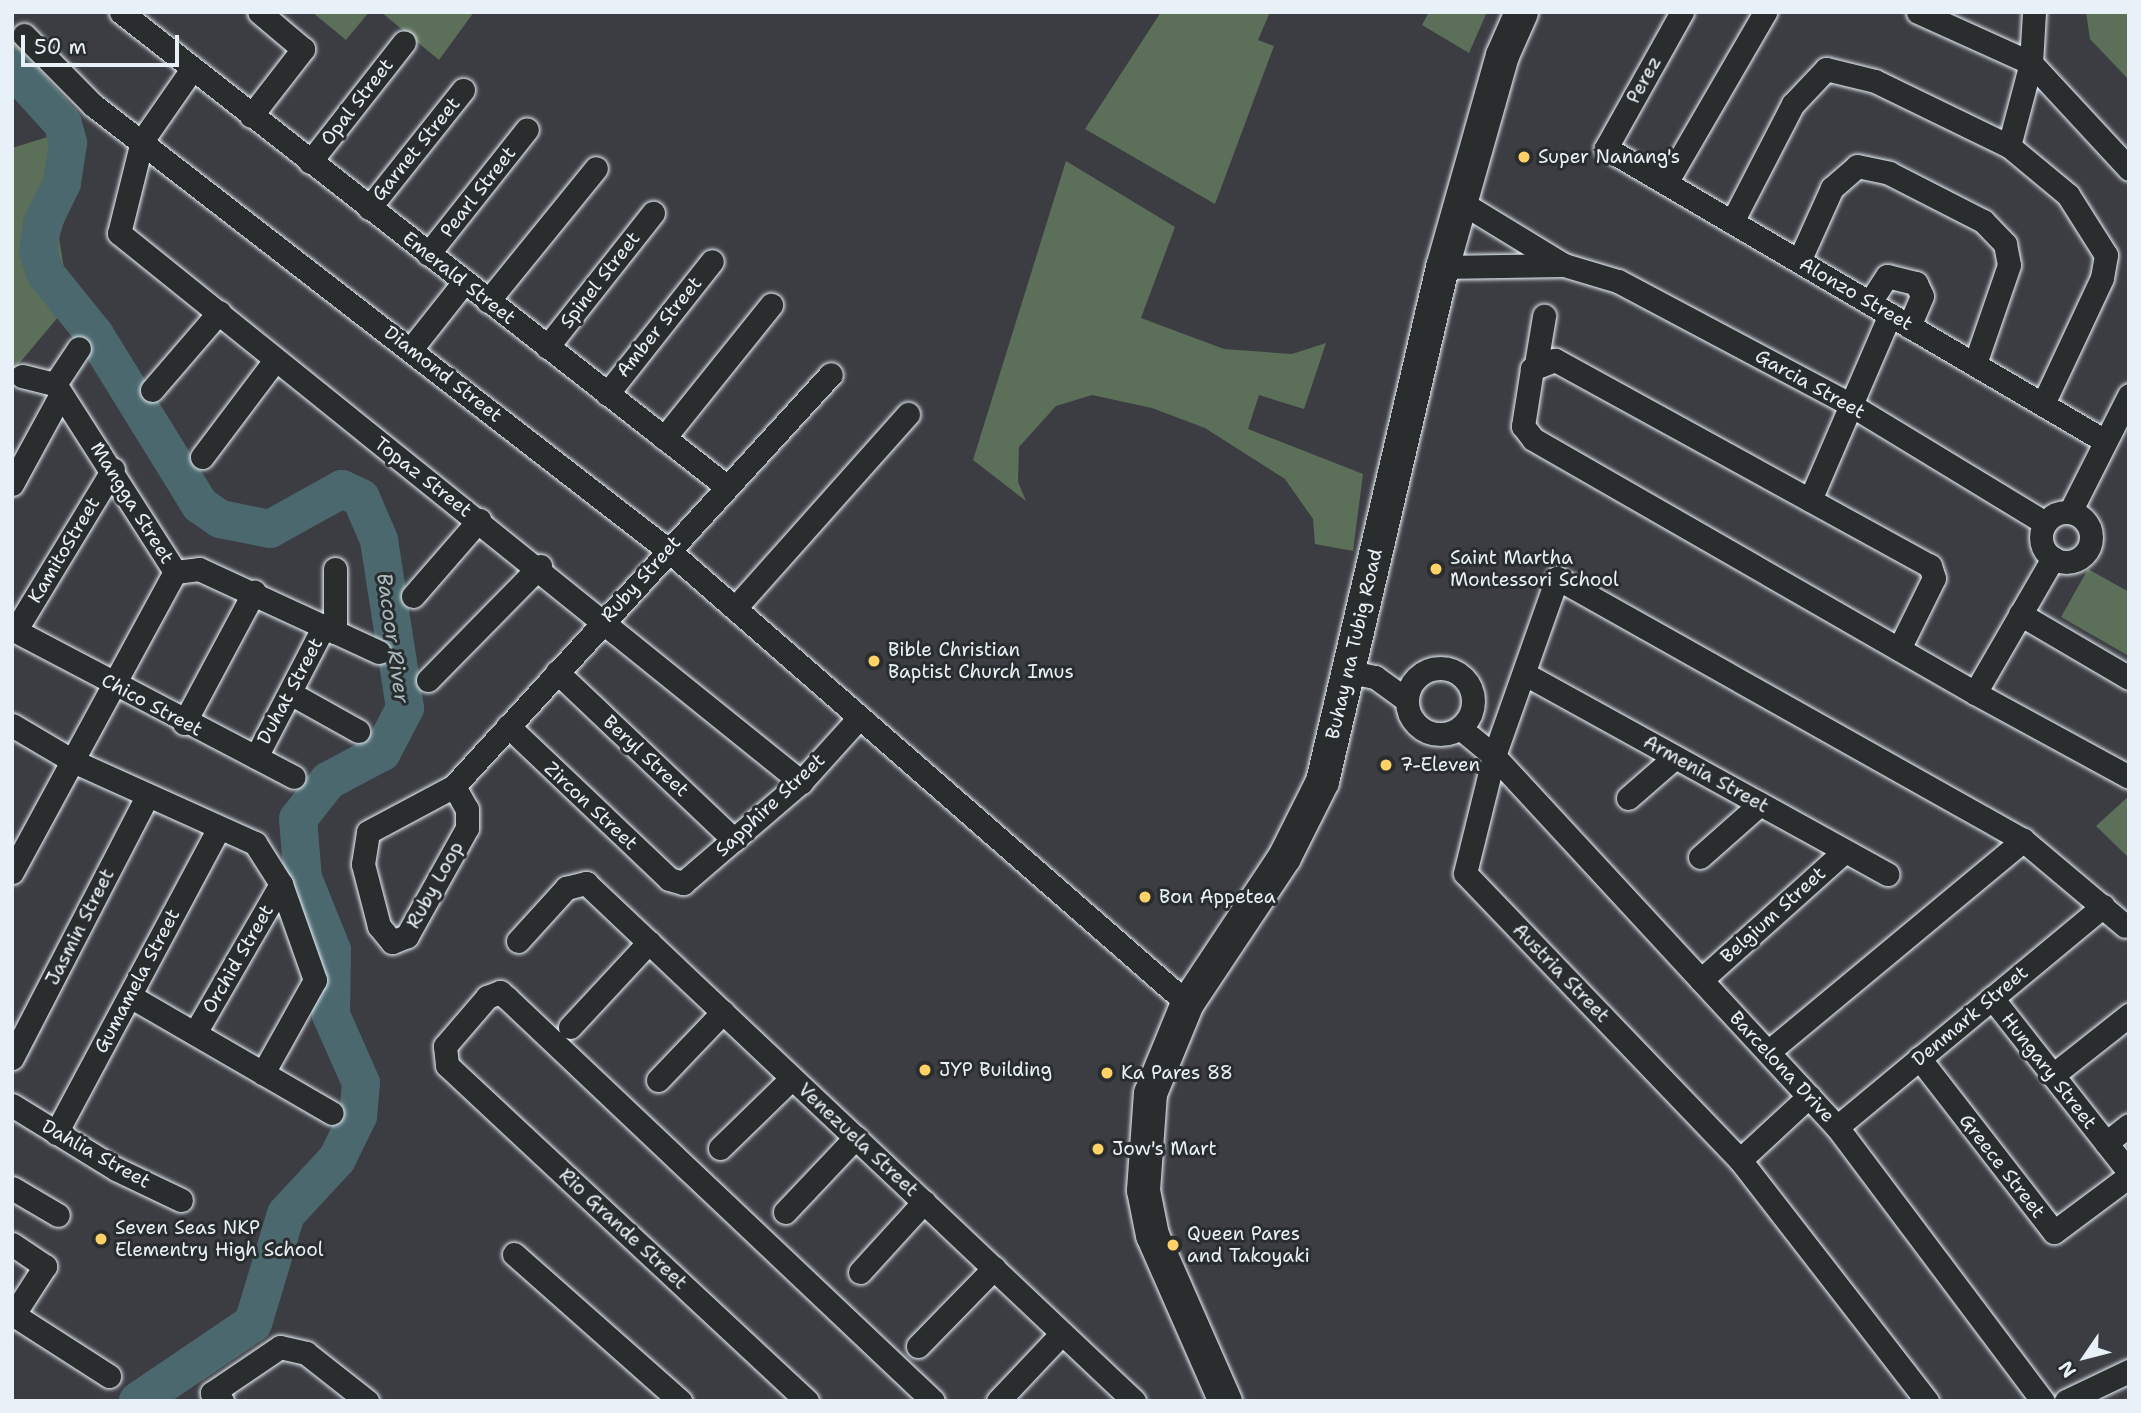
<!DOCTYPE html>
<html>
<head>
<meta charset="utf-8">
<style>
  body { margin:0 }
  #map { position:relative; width:2141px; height:1413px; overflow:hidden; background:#3c3d43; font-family:"Shantell Sans",sans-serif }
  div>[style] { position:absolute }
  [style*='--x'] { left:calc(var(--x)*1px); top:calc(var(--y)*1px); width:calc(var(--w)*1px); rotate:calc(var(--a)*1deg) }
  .green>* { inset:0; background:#5c6f59 }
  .river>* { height:38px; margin:-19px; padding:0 19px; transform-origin:19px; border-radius:19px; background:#4b686e }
  .roads { filter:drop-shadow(0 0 2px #e8f1f8) drop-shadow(0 0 2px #e8f1f8) }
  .street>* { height:23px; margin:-11.5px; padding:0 11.5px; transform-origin:11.5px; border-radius:11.5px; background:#2a2d2e }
  .street>.ring { margin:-11.5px; padding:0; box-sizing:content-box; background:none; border:23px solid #2a2d2e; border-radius:50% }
  .secondary>* { height:33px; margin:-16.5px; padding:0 16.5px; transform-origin:16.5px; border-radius:16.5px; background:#2a2d2e }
  .dots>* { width:19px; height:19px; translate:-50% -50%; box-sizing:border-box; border:4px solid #2a2d2e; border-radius:50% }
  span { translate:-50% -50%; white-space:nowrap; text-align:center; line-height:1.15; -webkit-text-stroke:6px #2a2d2e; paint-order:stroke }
  .street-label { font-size:19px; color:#e8f1f8 }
  .poi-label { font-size:19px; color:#e8f1f8 }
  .left { translate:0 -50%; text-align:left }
  .water-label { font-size:21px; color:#a9bac1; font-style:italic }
  .frame { position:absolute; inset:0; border:14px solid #e8f1f8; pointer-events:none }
  .north { position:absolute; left:2050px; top:1322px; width:70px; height:70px; -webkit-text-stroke:5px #2a2d2e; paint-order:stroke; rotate:235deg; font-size:19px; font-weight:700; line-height:28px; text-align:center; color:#e8f1f8 }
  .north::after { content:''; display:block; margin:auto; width:24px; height:32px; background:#e8f1f8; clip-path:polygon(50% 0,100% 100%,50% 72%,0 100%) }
  .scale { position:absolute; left:21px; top:35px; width:158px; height:32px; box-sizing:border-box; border:4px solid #e8f1f8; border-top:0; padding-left:9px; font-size:21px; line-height:24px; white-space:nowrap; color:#e8f1f8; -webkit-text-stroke:5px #2a2d2e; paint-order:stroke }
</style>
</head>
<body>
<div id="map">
  <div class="green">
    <div style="clip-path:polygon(12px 12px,16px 45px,79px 117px,82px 160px,59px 238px,64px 268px,80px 291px,12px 372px,12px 148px,57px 134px,12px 83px)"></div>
    <div style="clip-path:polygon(312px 12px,369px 12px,346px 40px)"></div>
    <div style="clip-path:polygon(381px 12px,474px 12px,439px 60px)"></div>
    <div style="clip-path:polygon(1161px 12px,1270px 12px,1258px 40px,1274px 46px,1215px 204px,1085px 129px)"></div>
    <div style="clip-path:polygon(1429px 12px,1487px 12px,1469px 53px,1422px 25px)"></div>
    <div style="clip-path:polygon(2086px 12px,2129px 12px,2129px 80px,2090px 39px)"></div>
    <div style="clip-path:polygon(1066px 161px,1175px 227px,1141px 318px,1224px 349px,1292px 354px,1326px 343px,1304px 409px,1259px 395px,1248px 429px,1363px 474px,1353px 551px,1315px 544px,1313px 519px,1285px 479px,1205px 428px,1152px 408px,1092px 395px,1056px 406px,1019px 447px,1018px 482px,1026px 501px,973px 460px)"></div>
    <div style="clip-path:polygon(2088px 569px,2129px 592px,2129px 656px,2061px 617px)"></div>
    <div style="clip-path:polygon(2129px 796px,2129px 858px,2096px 826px)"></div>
  </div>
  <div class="river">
    <div style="--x:12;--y:68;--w:76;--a:47.7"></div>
    <div style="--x:63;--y:124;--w:20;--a:75"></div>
    <div style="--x:68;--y:143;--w:40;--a:98.5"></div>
    <div style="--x:62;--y:183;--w:46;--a:116"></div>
    <div style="--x:42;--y:224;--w:27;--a:98"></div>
    <div style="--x:38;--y:251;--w:23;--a:72"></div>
    <div style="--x:45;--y:273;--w:80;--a:51.1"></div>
    <div style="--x:95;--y:335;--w:200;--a:58.3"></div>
    <div style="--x:200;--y:505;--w:24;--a:35"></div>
    <div style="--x:220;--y:519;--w:51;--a:11.3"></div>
    <div style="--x:270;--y:529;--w:82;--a:-29.1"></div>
    <div style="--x:342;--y:489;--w:21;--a:25"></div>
    <div style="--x:361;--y:498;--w:46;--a:66.8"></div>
    <div style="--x:379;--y:540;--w:170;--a:81.2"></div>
    <div style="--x:405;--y:708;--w:50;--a:117.6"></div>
    <div style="--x:382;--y:752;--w:61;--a:151.8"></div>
    <div style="--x:328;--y:781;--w:48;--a:128.3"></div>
    <div style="--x:298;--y:819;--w:59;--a:85.2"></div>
    <div style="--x:303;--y:878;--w:78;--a:68.1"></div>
    <div style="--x:332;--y:950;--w:65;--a:90.9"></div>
    <div style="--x:331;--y:1015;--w:74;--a:66.2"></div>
    <div style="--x:361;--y:1083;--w:33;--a:95"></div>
    <div style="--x:358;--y:1116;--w:48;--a:116"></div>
    <div style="--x:337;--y:1159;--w:75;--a:132.8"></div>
    <div style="--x:286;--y:1214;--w:114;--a:106.8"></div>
    <div style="--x:253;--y:1323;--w:139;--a:145.9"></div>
  </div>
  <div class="roads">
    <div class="street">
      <div style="--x:121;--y:12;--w:769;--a:38.08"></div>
      <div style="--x:1682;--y:12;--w:156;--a:119.2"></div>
      <div style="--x:1606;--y:148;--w:579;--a:30.42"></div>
      <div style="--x:1918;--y:12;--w:124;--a:24.3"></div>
      <div style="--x:2031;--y:63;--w:144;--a:47.2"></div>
      <div style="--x:24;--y:35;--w:98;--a:45.4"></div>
      <div style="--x:93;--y:105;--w:727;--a:37.74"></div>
      <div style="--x:668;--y:550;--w:689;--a:41.12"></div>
      <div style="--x:192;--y:69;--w:88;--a:124.8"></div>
      <div style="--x:142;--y:141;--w:95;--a:104"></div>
      <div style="--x:119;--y:233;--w:876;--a:38.83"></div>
      <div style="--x:251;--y:116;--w:85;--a:-52.2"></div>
      <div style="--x:303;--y:49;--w:57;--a:-139.9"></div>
      <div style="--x:2009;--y:146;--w:86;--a:-75.2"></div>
      <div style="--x:2031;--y:63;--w:51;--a:-86.6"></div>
      <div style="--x:310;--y:162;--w:152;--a:-51.9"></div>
      <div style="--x:1666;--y:183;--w:198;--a:-59.9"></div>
      <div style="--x:1459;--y:201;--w:123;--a:31.4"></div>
      <div style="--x:369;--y:208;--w:151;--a:-51.5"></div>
      <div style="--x:1732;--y:222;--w:133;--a:-62.7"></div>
      <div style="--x:1793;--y:104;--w:48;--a:-46.7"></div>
      <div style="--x:1826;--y:69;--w:50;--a:13.8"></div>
      <div style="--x:1875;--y:81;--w:149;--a:25.9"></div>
      <div style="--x:2009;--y:146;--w:77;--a:39.7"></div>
      <div style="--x:2068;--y:195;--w:71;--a:57.7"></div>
      <div style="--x:2106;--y:255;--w:23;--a:100"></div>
      <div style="--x:2102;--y:278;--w:139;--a:115.1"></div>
      <div style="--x:428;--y:254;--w:159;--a:-51.6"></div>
      <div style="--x:1799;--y:261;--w:80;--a:-65.7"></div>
      <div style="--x:1832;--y:188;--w:33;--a:-41"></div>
      <div style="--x:1857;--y:166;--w:33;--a:12"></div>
      <div style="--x:1889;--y:173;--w:106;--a:27.1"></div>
      <div style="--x:1983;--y:221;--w:32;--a:46"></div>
      <div style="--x:2005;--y:244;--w:21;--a:79"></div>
      <div style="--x:2009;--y:265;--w:105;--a:109"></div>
      <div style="--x:1442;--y:267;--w:122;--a:-0.9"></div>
      <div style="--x:1564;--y:265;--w:56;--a:16.5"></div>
      <div style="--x:1618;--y:281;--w:264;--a:28"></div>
      <div style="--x:1851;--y:405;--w:227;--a:31.3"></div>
      <div style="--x:488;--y:301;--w:171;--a:-50.9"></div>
      <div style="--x:1870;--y:302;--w:31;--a:-57"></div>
      <div style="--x:1887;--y:276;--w:30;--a:14"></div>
      <div style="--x:1916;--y:283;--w:14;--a:65"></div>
      <div style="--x:1922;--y:296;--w:33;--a:113"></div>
      <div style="--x:547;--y:347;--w:171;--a:-51.7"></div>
      <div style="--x:411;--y:349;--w:85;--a:-51.7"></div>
      <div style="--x:1536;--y:364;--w:49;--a:-80.5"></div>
      <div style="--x:22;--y:376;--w:34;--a:14"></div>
      <div style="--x:55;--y:384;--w:223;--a:57.4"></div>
      <div style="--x:175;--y:572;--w:24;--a:-7"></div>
      <div style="--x:199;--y:569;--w:198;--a:24.8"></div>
      <div style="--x:55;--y:384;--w:43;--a:-56.3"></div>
      <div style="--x:152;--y:390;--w:103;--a:-49.3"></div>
      <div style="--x:607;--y:394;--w:169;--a:-51.7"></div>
      <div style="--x:664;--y:438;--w:171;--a:-51.2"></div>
      <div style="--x:202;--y:457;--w:121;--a:-53"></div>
      <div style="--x:12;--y:484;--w:102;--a:-61.4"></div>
      <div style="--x:1810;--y:500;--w:202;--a:-66.7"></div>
      <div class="ring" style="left:2041px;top:512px;width:27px;height:27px"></div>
      <div style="--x:2070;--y:512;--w:131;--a:-63.2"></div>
      <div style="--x:335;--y:569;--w:63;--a:90"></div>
      <div style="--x:413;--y:596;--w:101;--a:-49"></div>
      <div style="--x:735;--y:608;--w:260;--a:-48.3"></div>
      <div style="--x:2020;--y:614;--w:126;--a:30.4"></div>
      <div style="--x:12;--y:629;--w:318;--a:27.7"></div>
      <div style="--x:15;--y:631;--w:189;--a:-58.8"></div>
      <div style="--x:1899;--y:649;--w:79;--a:-63.8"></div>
      <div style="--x:1934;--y:578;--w:13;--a:-108"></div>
      <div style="--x:1930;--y:566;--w:428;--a:-151.2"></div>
      <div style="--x:1555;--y:360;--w:25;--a:159"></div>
      <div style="--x:1532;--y:369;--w:58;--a:99"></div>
      <div style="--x:1523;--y:426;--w:16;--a:52"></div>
      <div style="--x:1533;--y:439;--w:510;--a:29.88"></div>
      <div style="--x:1975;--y:693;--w:175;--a:28.6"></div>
      <div class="ring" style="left:1407px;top:668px;width:43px;height:43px"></div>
      <div style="--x:557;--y:672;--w:244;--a:43.5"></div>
      <div style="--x:1351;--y:672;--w:25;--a:12"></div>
      <div style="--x:1375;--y:677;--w:39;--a:36"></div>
      <div style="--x:1525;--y:674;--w:414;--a:28.9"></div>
      <div style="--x:428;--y:680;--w:160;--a:-45.5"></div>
      <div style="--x:290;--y:693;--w:78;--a:29.2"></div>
      <div style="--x:1975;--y:693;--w:156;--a:-60"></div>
      <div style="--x:184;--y:723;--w:149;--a:-61.9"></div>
      <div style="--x:12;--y:725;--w:71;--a:30.5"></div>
      <div style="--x:73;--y:761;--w:200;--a:24.3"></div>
      <div style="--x:255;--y:843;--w:49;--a:57.6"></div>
      <div style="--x:281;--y:884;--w:102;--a:70.5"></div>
      <div style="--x:315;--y:980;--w:107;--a:119.2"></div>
      <div style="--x:508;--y:726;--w:222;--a:43.5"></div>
      <div style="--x:669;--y:879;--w:15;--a:16"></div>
      <div style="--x:683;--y:883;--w:155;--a:-40.6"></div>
      <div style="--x:801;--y:782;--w:85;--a:-47.9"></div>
      <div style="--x:1460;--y:728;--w:44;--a:39.5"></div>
      <div style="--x:1494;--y:756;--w:505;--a:47.25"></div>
      <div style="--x:1837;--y:1127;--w:343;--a:53.1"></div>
      <div style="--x:256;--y:757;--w:148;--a:-62.6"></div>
      <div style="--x:454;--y:786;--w:26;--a:61"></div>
      <div style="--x:467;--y:809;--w:19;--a:90"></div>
      <div style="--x:467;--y:828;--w:124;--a:119.1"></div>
      <div style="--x:407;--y:936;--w:16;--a:158"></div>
      <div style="--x:392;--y:942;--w:21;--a:-129"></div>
      <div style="--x:379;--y:926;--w:64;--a:-104.5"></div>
      <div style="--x:363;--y:864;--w:32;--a:-81"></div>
      <div style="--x:368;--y:832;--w:98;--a:-28.1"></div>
      <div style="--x:454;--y:786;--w:558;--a:-47.54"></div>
      <div style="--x:1628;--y:798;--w:62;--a:-41.1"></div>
      <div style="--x:1700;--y:857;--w:80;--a:-41.5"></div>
      <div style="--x:12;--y:872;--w:341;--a:-61.5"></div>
      <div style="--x:518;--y:941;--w:72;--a:-47.8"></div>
      <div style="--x:566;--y:888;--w:21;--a:-14"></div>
      <div style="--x:586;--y:883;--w:754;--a:43.39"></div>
      <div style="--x:1701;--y:980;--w:193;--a:-41.9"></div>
      <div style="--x:130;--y:996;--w:233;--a:30.1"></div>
      <div style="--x:1992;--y:998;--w:221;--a:51.8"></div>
      <div style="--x:570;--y:1027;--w:116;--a:-47.1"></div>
      <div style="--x:195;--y:1033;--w:172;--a:-60"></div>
      <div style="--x:1768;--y:1052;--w:332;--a:-39.7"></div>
      <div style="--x:12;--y:1058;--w:295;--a:-62.7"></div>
      <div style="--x:1919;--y:1058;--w:220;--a:52.2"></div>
      <div style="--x:2054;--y:1232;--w:94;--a:-36.7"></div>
      <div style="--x:2053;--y:1075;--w:97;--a:-38.3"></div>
      <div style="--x:658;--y:1080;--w:94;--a:-46.3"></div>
      <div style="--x:12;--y:1105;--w:122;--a:31.6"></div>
      <div style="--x:116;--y:1169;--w:72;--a:25.5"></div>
      <div style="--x:1837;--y:1127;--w:346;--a:-39.7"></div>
      <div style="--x:56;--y:1133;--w:344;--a:-61.9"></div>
      <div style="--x:2106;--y:1143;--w:29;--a:-38"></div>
      <div style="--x:720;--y:1148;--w:100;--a:-44.2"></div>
      <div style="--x:1740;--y:1160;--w:94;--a:-42.8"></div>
      <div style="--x:12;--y:1188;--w:53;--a:30.4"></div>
      <div style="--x:785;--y:1212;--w:103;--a:-46.6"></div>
      <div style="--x:12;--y:1244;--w:40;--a:34"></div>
      <div style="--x:45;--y:1266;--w:61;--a:122.9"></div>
      <div style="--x:514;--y:1254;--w:222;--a:41.5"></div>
      <div style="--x:860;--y:1272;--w:95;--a:-47.6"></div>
      <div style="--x:14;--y:1315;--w:113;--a:32.7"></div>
      <div style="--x:918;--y:1346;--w:109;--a:-45.7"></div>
      <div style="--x:222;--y:1401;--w:13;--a:-141"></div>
      <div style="--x:212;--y:1393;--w:82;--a:-34.1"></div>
      <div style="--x:280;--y:1347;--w:27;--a:13"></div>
      <div style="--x:306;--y:1353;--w:78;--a:38.2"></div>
      <div style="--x:807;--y:1401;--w:492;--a:-137"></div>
      <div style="--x:447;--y:1065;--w:19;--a:-96"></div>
      <div style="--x:445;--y:1046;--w:65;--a:-49.4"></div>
      <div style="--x:487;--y:997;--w:14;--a:-21"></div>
      <div style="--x:500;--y:992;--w:9;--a:41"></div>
      <div style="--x:507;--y:998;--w:586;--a:43.41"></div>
      <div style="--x:998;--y:1401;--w:93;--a:-46.7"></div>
      <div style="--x:1927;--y:1401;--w:305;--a:-127.8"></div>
      <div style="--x:1740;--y:1160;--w:397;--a:-133.8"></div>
      <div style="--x:1465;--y:873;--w:121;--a:-76.1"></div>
      <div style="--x:1494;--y:756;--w:189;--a:-70.5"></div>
      <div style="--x:1557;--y:578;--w:535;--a:29.35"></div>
      <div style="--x:2023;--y:840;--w:133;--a:40.1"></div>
      <div style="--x:2066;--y:1401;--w:70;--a:-25.5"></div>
    </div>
    <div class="secondary">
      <div style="--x:1225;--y:1401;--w:181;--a:-113.7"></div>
      <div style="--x:1152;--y:1235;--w:46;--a:-101.3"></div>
      <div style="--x:1143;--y:1190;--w:97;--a:-85.9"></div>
      <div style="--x:1150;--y:1093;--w:97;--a:-67.7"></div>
      <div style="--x:1187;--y:1003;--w:175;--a:-56.4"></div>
      <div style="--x:1284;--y:857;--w:85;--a:-63.4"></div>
      <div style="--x:1322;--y:781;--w:528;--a:-76.86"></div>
      <div style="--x:1442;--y:267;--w:220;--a:-74.2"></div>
      <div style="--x:1502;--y:55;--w:47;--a:-66.2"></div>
    </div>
  </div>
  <div class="dots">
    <div style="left:1524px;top:157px;background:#ffd166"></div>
    <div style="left:1436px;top:569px;background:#ffd166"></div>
    <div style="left:874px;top:661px;background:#ffd166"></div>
    <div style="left:1386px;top:765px;background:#ffd166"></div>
    <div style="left:1145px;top:897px;background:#ffd166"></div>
    <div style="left:925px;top:1070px;background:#ffd166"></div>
    <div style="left:1107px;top:1073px;background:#ffd166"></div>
    <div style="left:1098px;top:1149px;background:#ffd166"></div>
    <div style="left:101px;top:1239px;background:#ffd166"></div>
    <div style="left:1173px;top:1245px;background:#ffd166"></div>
  </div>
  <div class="street-label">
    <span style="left:1644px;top:80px;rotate:-61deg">Perez</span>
    <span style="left:357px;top:102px;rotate:-52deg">Opal Street</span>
    <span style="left:416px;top:149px;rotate:-51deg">Garnet Street</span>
    <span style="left:478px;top:192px;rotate:-52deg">Pearl Street</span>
    <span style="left:459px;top:278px;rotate:38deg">Emerald Street</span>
    <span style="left:600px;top:280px;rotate:-52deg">Spinel Street</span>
    <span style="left:1856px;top:294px;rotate:30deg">Alonzo Street</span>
    <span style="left:659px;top:327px;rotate:-51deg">Amber Street</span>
    <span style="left:443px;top:374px;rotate:38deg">Diamond Street</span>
    <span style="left:1810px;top:384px;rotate:29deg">Garcia Street</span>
    <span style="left:423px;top:477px;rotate:38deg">Topaz Street</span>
    <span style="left:132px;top:503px;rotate:58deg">Mangga Street</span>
    <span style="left:64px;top:550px;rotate:-59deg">KamitoStreet</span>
    <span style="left:641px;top:579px;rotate:-48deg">Ruby Street</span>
    <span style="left:1354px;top:644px;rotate:-77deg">Buhay na Tubig Road</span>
    <span style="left:290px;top:691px;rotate:-62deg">Duhat Street</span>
    <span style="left:152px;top:705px;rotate:28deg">Chico Street</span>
    <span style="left:646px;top:756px;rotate:43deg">Beryl Street</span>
    <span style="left:1706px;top:774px;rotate:29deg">Armenia Street</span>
    <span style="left:770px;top:805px;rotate:-43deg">Sapphire Street</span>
    <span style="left:591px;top:806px;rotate:43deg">Zircon Street</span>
    <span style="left:435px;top:885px;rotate:-61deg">Ruby Loop</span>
    <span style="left:1773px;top:915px;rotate:-42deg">Belgium Street</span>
    <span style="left:80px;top:927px;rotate:-63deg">Jasmin Street</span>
    <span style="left:238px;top:959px;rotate:-60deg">Orchid Street</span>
    <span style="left:1561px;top:973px;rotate:46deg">Austria Street</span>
    <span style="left:137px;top:981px;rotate:-62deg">Gumamela Street</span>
    <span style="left:1970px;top:1016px;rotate:-40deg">Denmark Street</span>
    <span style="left:1782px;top:1067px;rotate:47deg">Barcelona Drive</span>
    <span style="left:2049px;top:1071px;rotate:52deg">Hungary Street</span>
    <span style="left:858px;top:1140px;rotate:43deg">Venezuela Street</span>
    <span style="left:96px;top:1154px;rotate:29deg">Dahlia Street</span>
    <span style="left:2002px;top:1166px;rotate:52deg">Greece Street</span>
    <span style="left:623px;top:1229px;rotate:43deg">Rio Grande Street</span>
  </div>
  <div class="poi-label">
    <span class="left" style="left:1538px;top:157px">Super Nanang's</span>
    <span class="left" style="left:1450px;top:569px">Saint Martha<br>Montessori School</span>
    <span class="left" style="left:888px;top:661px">Bible Christian<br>Baptist Church Imus</span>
    <span class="left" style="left:1400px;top:765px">7-Eleven</span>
    <span class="left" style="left:1159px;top:897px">Bon Appetea</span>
    <span class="left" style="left:939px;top:1070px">JYP Building</span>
    <span class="left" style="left:1121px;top:1073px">Ka Pares 88</span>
    <span class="left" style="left:1112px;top:1149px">Jow's Mart</span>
    <span class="left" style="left:115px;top:1239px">Seven Seas NKP<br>Elementry High School</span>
    <span class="left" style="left:1187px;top:1245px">Queen Pares<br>and Takoyaki</span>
  </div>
  <div class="water-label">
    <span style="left:393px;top:638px;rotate:82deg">Bacoor River</span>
  </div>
  <div class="frame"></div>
  <div class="north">N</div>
  <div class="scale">50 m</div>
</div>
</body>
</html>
